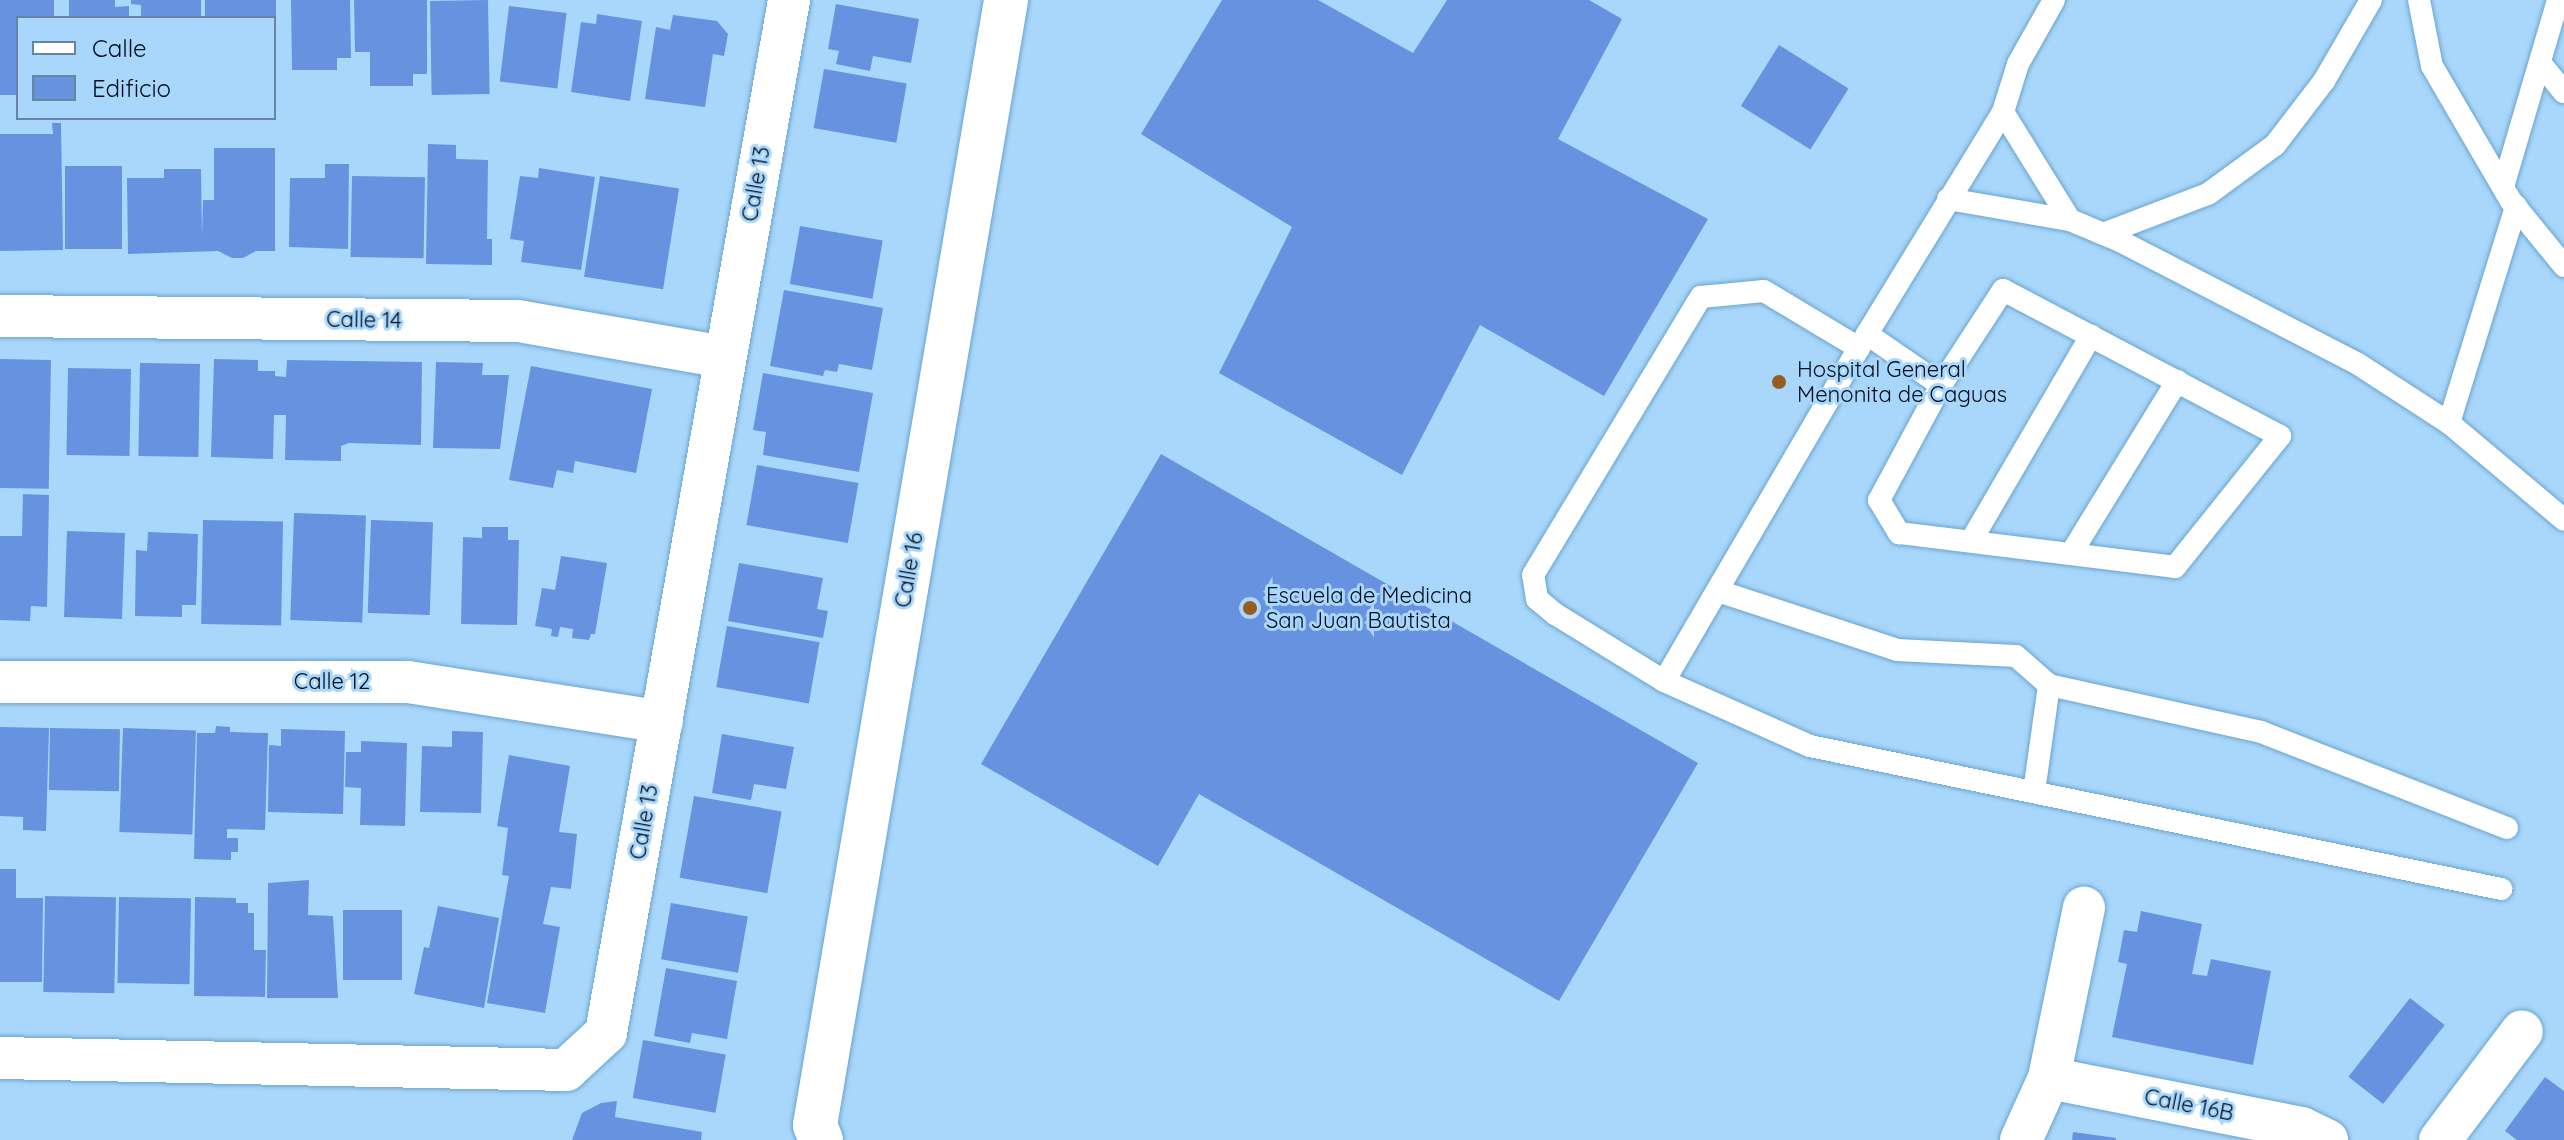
<!DOCTYPE html>
<html>
<head>
<meta charset="utf-8">
<style>
  body { margin:0 }
  #map { position:relative; width:2564px; height:1140px; overflow:hidden; background:#a9d7fb; font-family:Quicksand,sans-serif }
  div>[style] { position:absolute }
  [style*='--x'] { left:calc(var(--x)*1px); top:calc(var(--y)*1px); width:calc(var(--w)*1px); rotate:calc(var(--a)*1deg) }
  .building>* { inset:0; background:#6692df; transform-origin:0 0 }
  .roads { filter:drop-shadow(0 0 2px #6aa4ce) drop-shadow(0 0 2px #6aa4ce) }
  .service>* { height:22px; margin:-11px; padding:0 11px; transform-origin:11px; border-radius:11px; background:#fff }
  .minor>* { height:42px; margin:-21px; padding:0 21px; transform-origin:21px; border-radius:21px; background:#fff }
  .tertiary>* { height:44px; margin:-22px; padding:0 22px; transform-origin:22px; border-radius:22px; background:#fff }
  .dots>* { width:22px; height:22px; translate:-50% -50%; box-sizing:border-box; border:4px solid #a9d7fb; border-radius:50% }
  span { translate:-50% -50%; white-space:nowrap; text-align:center; line-height:1.15; -webkit-text-stroke:6px #a9d7fb; paint-order:stroke }
  .street-label { font-size:22px; color:#000d1c }
  .poi-label { font-size:22px; color:#000d1c }
  .left { translate:0 -50%; text-align:left }
  .legend { position:absolute; left:16px; top:16px; width:260px; height:104px; box-sizing:border-box; background:#a9d7fb; border:2px solid #6586a2; margin:0; padding:10px 14px; list-style:none; font-size:24px; color:#000d1c }
  .legend li { display:flex; align-items:center; gap:16px; height:40px }
  .legend b { width:40px; border:2px solid #6586a2 }
</style>
</head>
<body>
<div id="map">
  <div class="building">
    <div style="clip-path:polygon(0 0,54px 0,54px 18px,18px 18px,18px 95px,0 95px)"></div>
    <div style="clip-path:polygon(69px 0,115px 0,115px 7px,129px 6px,129px 18px,69px 18px)"></div>
    <div style="clip-path:polygon(131px 0,201px 0,201px 18px,141px 18px,141px 5px,131px 4px)"></div>
    <div style="left:205px;top:0;width:71px;height:18px"></div>
    <div style="clip-path:polygon(291px 0,350px 0,351px 58px,337px 58px,337px 70px,292px 70px)"></div>
    <div style="clip-path:polygon(354px 0,427px 0,427px 74px,413px 74px,413px 86px,370px 86px,370px 52px,355px 52px)"></div>
    <div style="left:488px;top:0;width:94px;height:58px;rotate:89deg"></div>
    <div style="clip-path:polygon(1222px 0,1318px 0,1413px 53px,1447px 0,1589px 0,1622px 19px,1558px 139px,1708px 219px,1604px 396px,1480px 325px,1402px 475px,1219px 373px,1292px 227px,1141px 134px)"></div>
    <div style="clip-path:polygon(836px 4px,919px 19px,911px 63px,873px 56px,870px 71px,836px 64px,839px 51px,828px 49px)"></div>
    <div style="left:509px;top:6px;width:58px;height:76px;rotate:7deg"></div>
    <div style="clip-path:polygon(597px 14px,642px 21px,630px 101px,571px 92px,581px 22px,596px 24px)"></div>
    <div style="clip-path:polygon(673px 15px,717px 21px,728px 34px,724px 56px,713px 54px,705px 107px,645px 99px,656px 27px,670px 30px)"></div>
    <div style="left:1779px;top:45px;width:82px;height:72px;rotate:32deg"></div>
    <div style="left:824px;top:69px;width:84px;height:60px;rotate:10deg"></div>
    <div style="clip-path:polygon(52px 123px,61px 123px,63px 250px,0 251px,0 134px,53px 134px)"></div>
    <div style="clip-path:polygon(428px 144px,456px 145px,456px 159px,488px 160px,487px 239px,492px 239px,492px 265px,426px 264px)"></div>
    <div style="clip-path:polygon(214px 148px,275px 148px,275px 251px,256px 251px,243px 258px,232px 258px,218px 251px,128px 254px,127px 178px,164px 178px,164px 169px,201px 169px,202px 237px,203px 200px,214px 200px)"></div>
    <div style="clip-path:polygon(325px 164px,349px 164px,348px 249px,289px 247px,290px 178px,325px 178px)"></div>
    <div style="left:65px;top:166px;width:57px;height:83px"></div>
    <div style="clip-path:polygon(539px 168px,595px 177px,581px 270px,521px 262px,524px 241px,510px 239px,520px 176px,538px 178px)"></div>
    <div style="left:352px;top:176px;width:73px;height:81px;rotate:1deg"></div>
    <div style="left:600px;top:176px;width:80px;height:102px;rotate:9deg"></div>
    <div style="left:800px;top:226px;width:84px;height:59px;rotate:10deg"></div>
    <div style="clip-path:polygon(784px 290px,883px 308px,872px 370px,839px 364px,837px 372px,825px 370px,823px 376px,770px 366px)"></div>
    <div style="left:0;top:359px;width:51px;height:129px;rotate:1deg"></div>
    <div style="clip-path:polygon(214px 359px,258px 360px,258px 371px,275px 371px,275px 376px,286px 377px,287px 360px,422px 362px,421px 445px,349px 443px,341px 446px,341px 461px,285px 460px,286px 415px,274px 415px,273px 459px,211px 457px)"></div>
    <div style="clip-path:polygon(436px 362px,483px 363px,482px 375px,509px 375px,500px 449px,433px 448px)"></div>
    <div style="left:140px;top:363px;width:60px;height:93px;rotate:1deg"></div>
    <div style="clip-path:polygon(531px 366px,652px 389px,636px 473px,575px 461px,573px 473px,557px 470px,553px 488px,509px 480px)"></div>
    <div style="left:68px;top:368px;width:63px;height:87px;rotate:1deg"></div>
    <div style="clip-path:polygon(763px 373px,873px 393px,859px 472px,763px 455px,766px 432px,753px 430px)"></div>
    <div style="clip-path:polygon(1161px 454px,1698px 763px,1559px 1001px,1199px 794px,1158px 866px,981px 764px)"></div>
    <div style="left:757px;top:465px;width:103px;height:61px;rotate:10deg"></div>
    <div style="clip-path:polygon(23px 494px,49px 495px,47px 607px,31px 606px,30px 621px,0 620px,0 536px,22px 536px)"></div>
    <div style="left:294px;top:513px;width:72px;height:107px;rotate:2deg"></div>
    <div style="left:203px;top:520px;width:80px;height:104px;rotate:1deg"></div>
    <div style="left:371px;top:520px;width:62px;height:93px;rotate:2deg"></div>
    <div style="clip-path:polygon(482px 527px,508px 527px,508px 540px,519px 540px,517px 625px,461px 624px,463px 537px,482px 538px)"></div>
    <div style="left:67px;top:531px;width:58px;height:86px;rotate:2deg"></div>
    <div style="clip-path:polygon(148px 532px,198px 534px,196px 605px,182px 605px,182px 617px,135px 616px,136px 550px,147px 551px)"></div>
    <div style="clip-path:polygon(561px 556px,607px 563px,595px 634px,591px 634px,589px 640px,572px 638px,573px 629px,560px 627px,558px 637px,551px 636px,552px 629px,535px 626px,542px 588px,555px 590px)"></div>
    <div style="clip-path:polygon(739px 563px,823px 578px,817px 609px,828px 611px,823px 638px,728px 621px)"></div>
    <div style="left:727px;top:626px;width:94px;height:62px;rotate:10deg"></div>
    <div style="clip-path:polygon(216px 726px,230px 727px,230px 732px,268px 733px,265px 830px,227px 829px,227px 838px,238px 838px,238px 852px,231px 852px,231px 860px,194px 859px,197px 733px,215px 733px)"></div>
    <div style="clip-path:polygon(0 727px,49px 728px,46px 831px,23px 830px,23px 817px,0 816px)"></div>
    <div style="left:50px;top:728px;width:70px;height:62px;rotate:1deg"></div>
    <div style="left:123px;top:728px;width:73px;height:104px;rotate:2deg"></div>
    <div style="clip-path:polygon(281px 729px,345px 731px,343px 814px,268px 812px,269px 745px,281px 746px)"></div>
    <div style="clip-path:polygon(452px 731px,483px 732px,481px 813px,420px 812px,422px 746px,452px 747px)"></div>
    <div style="clip-path:polygon(722px 734px,794px 747px,786px 789px,754px 784px,751px 800px,712px 793px)"></div>
    <div style="clip-path:polygon(361px 741px,407px 743px,405px 826px,360px 825px,361px 788px,345px 787px,346px 752px,361px 752px)"></div>
    <div style="clip-path:polygon(509px 755px,570px 766px,559px 832px,577px 834px,571px 889px,551px 887px,543px 924px,560px 927px,545px 1013px,487px 1003px,509px 876px,502px 875px,508px 828px,497px 826px)"></div>
    <div style="left:694px;top:796px;width:89px;height:83px;rotate:10deg"></div>
    <div style="clip-path:polygon(0 869px,16px 869px,16px 898px,43px 898px,42px 982px,0 982px)"></div>
    <div style="clip-path:polygon(309px 880px,308px 915px,333px 916px,338px 998px,267px 998px,268px 883px)"></div>
    <div style="left:45px;top:896px;width:71px;height:96px;rotate:1deg"></div>
    <div style="left:119px;top:897px;width:72px;height:86px;rotate:1deg"></div>
    <div style="clip-path:polygon(195px 897px,236px 898px,236px 903px,248px 903px,248px 913px,254px 913px,254px 950px,266px 950px,265px 997px,194px 996px)"></div>
    <div style="left:671px;top:903px;width:78px;height:57px;rotate:10deg"></div>
    <div style="clip-path:polygon(438px 906px,499px 918px,484px 1008px,414px 994px,424px 947px,429px 948px)"></div>
    <div style="left:343px;top:910px;width:59px;height:70px"></div>
    <div style="clip-path:polygon(2141px 911px,2202px 924px,2192px 974px,2207px 976px,2211px 959px,2271px 971px,2253px 1065px,2112px 1037px,2127px 964px,2118px 962px,2124px 930px,2137px 932px)"></div>
    <div style="clip-path:polygon(666px 968px,737px 981px,727px 1039px,692px 1033px,690px 1043px,654px 1036px)"></div>
    <div style="left:2410px;top:998px;width:44px;height:100px;rotate:38deg"></div>
    <div style="left:643px;top:1040px;width:84px;height:59px;rotate:10deg"></div>
    <div style="clip-path:polygon(2545px 1077px,2564px 1091px,2564px 1140px,2517px 1140px,2505px 1131px)"></div>
    <div style="clip-path:polygon(617px 1101px,615px 1117px,702px 1132px,701px 1140px,572px 1140px,582px 1113px,601px 1103px)"></div>
    <div style="clip-path:polygon(2073px 1132px,2116px 1138px,2116px 1140px,2072px 1140px)"></div>
  </div>
  <div class="roads">
    <div class="service">
      <div style="--x:2054;--y:0;--w:73;--a:119.4"></div>
      <div style="--x:2018;--y:64;--w:50;--a:107.4"></div>
      <div style="--x:2003;--y:112;--w:127;--a:58.2"></div>
      <div style="--x:2070;--y:220;--w:54;--a:22.8"></div>
      <div style="--x:2120;--y:241;--w:268;--a:27.3"></div>
      <div style="--x:2358;--y:364;--w:108;--a:33"></div>
      <div style="--x:2449;--y:423;--w:150;--a:40.1"></div>
      <div style="--x:2419;--y:0;--w:67;--a:78.9"></div>
      <div style="--x:2432;--y:66;--w:156;--a:59.7"></div>
      <div style="--x:2511;--y:201;--w:84;--a:50.8"></div>
      <div style="--x:2541;--y:64;--w:36;--a:51"></div>
      <div style="--x:2003;--y:112;--w:260;--a:121.5"></div>
      <div style="--x:1867;--y:334;--w:402;--a:120.3"></div>
      <div style="--x:1664;--y:681;--w:160;--a:24"></div>
      <div style="--x:1810;--y:746;--w:706;--a:11.69"></div>
      <div style="--x:2503;--y:187;--w:195;--a:-73.6"></div>
      <div style="--x:1948;--y:199;--w:124;--a:9.8"></div>
      <div style="--x:2103;--y:234;--w:112;--a:-20.9"></div>
      <div style="--x:2208;--y:194;--w:83;--a:-36.2"></div>
      <div style="--x:2275;--y:145;--w:81;--a:-52.6"></div>
      <div style="--x:2324;--y:81;--w:94;--a:-59.9"></div>
      <div style="--x:1867;--y:334;--w:90;--a:34.6"></div>
      <div style="--x:1941;--y:385;--w:131;--a:118.3"></div>
      <div style="--x:1879;--y:500;--w:39;--a:59"></div>
      <div style="--x:1899;--y:533;--w:278;--a:7"></div>
      <div style="--x:2175;--y:567;--w:168;--a:-51.3"></div>
      <div style="--x:2280;--y:436;--w:313;--a:-152.2"></div>
      <div style="--x:2003;--y:290;--w:113;--a:123.1"></div>
      <div style="--x:2449;--y:423;--w:227;--a:-72.8"></div>
      <div style="--x:1971;--y:541;--w:238;--a:-59.7"></div>
      <div style="--x:2072;--y:552;--w:201;--a:-58.4"></div>
      <div style="--x:1718;--y:591;--w:188;--a:18.2"></div>
      <div style="--x:1897;--y:650;--w:119;--a:2.9"></div>
      <div style="--x:2016;--y:656;--w:44;--a:41.3"></div>
      <div style="--x:1664;--y:681;--w:128;--a:-148.4"></div>
      <div style="--x:1555;--y:614;--w:23;--a:-140"></div>
      <div style="--x:1537;--y:599;--w:24;--a:-99"></div>
      <div style="--x:1533;--y:575;--w:325;--a:-58.9"></div>
      <div style="--x:1701;--y:297;--w:63;--a:-5.4"></div>
      <div style="--x:1764;--y:291;--w:111;--a:31"></div>
      <div style="--x:2034;--y:792;--w:108;--a:-82"></div>
      <div style="--x:2049;--y:685;--w:217;--a:12.5"></div>
      <div style="--x:2261;--y:732;--w:264;--a:21.3"></div>
    </div>
    <div class="minor">
      <div style="--x:0;--y:316;--w:518;--a:0.55"></div>
      <div style="--x:518;--y:321;--w:210;--a:9.9"></div>
      <div style="--x:0;--y:682;--w:408;--a:0"></div>
      <div style="--x:408;--y:682;--w:257;--a:8.9"></div>
      <div style="--x:0;--y:1058;--w:566;--a:1.21"></div>
      <div style="--x:566;--y:1070;--w:54;--a:-42.8"></div>
      <div style="--x:606;--y:1033;--w:1049;--a:-79.95"></div>
      <div style="--x:2049;--y:1078;--w:258;--a:11.2"></div>
      <div style="--x:2302;--y:1128;--w:28;--a:26"></div>
      <div style="--x:2021;--y:1140;--w:68;--a:-65.7"></div>
      <div style="--x:2049;--y:1078;--w:174;--a:-78.4"></div>
      <div style="--x:2440;--y:1140;--w:136;--a:-53"></div>
    </div>
    <div class="tertiary">
      <div style="--x:821;--y:1140;--w:16;--a:-112"></div>
      <div style="--x:815;--y:1125;--w:1141;--a:-80.36"></div>
    </div>
  </div>
  <div class="dots">
    <div style="left:1779px;top:382px;background:#995c1f"></div>
    <div style="left:1250px;top:608px;background:#995c1f"></div>
  </div>
  <div class="street-label">
    <span style="left:756px;top:184px;rotate:-80deg">Calle 13</span>
    <span style="left:364px;top:320px;rotate:1deg">Calle 14</span>
    <span style="left:909px;top:570px;rotate:-80deg">Calle 16</span>
    <span style="left:332px;top:682px">Calle 12</span>
    <span style="left:644px;top:822px;rotate:-80deg">Calle 13</span>
    <span style="left:2189px;top:1105px;rotate:11deg">Calle 16B</span>
  </div>
  <div class="poi-label">
    <span class="left" style="left:1797px;top:382px">Hospital General<br>Menonita de Caguas</span>
    <span class="left" style="left:1266px;top:608px">Escuela de Medicina<br>San Juan Bautista</span>
  </div>
  <ul class="legend">
  <li><b style="height:10px;background:#fff"></b>Calle</li>
  <li><b style="height:22px;background:#6692df"></b>Edificio</li>
  </ul>
</div>
</body>
</html>
